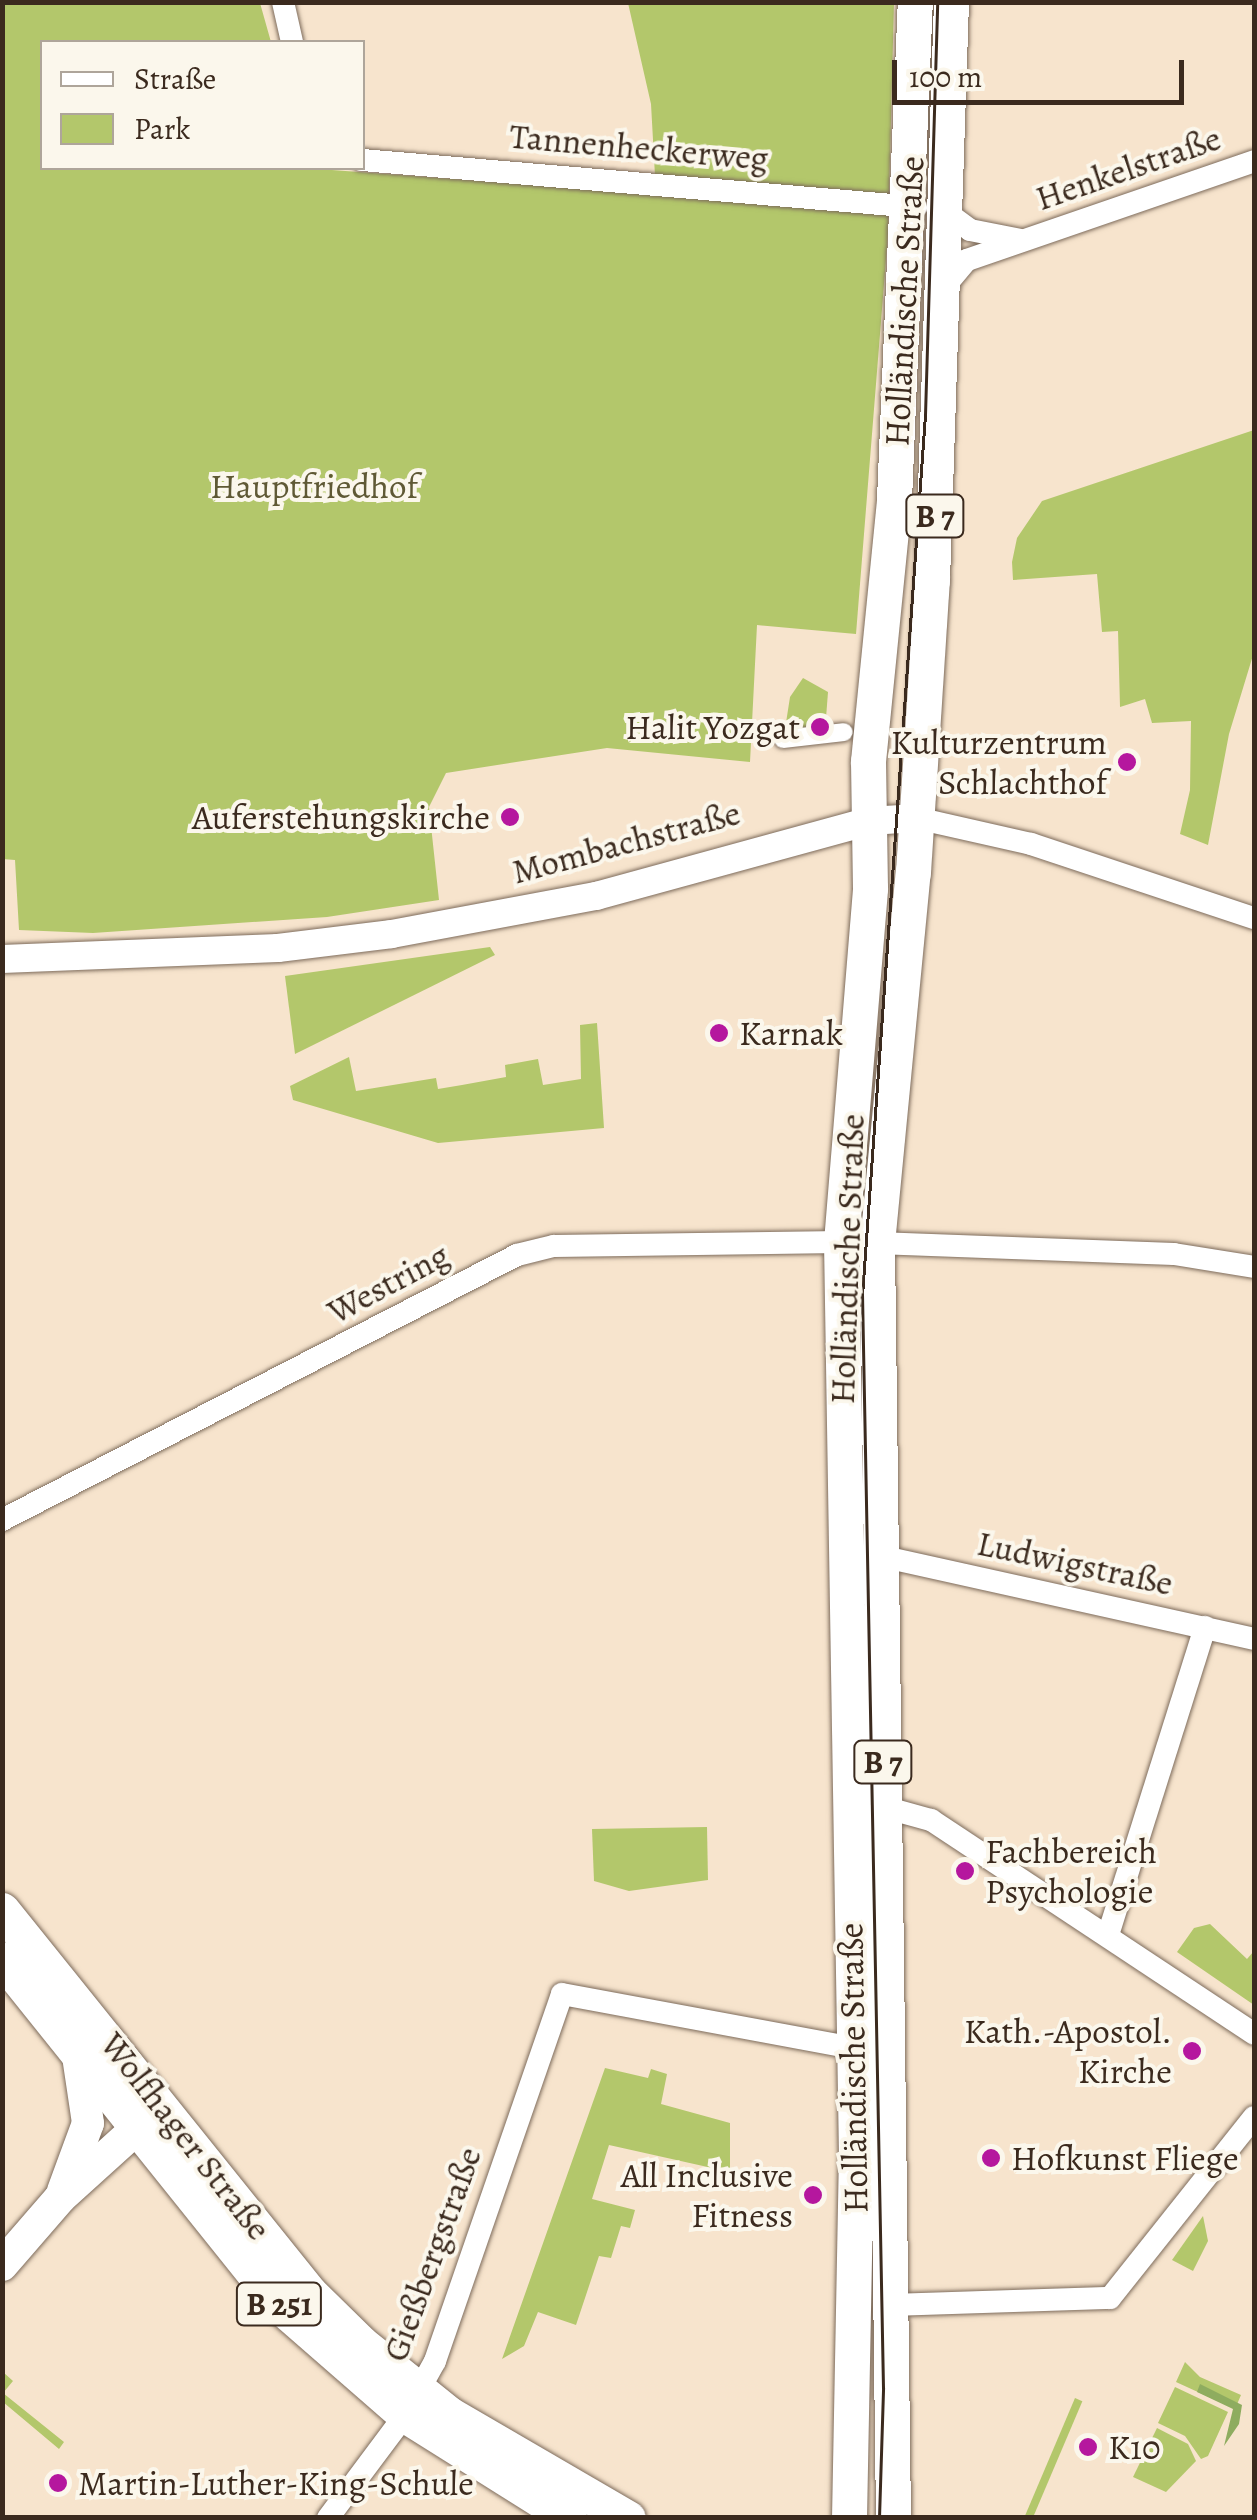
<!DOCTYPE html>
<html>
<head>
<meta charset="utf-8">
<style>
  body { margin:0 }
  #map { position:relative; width:1257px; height:2520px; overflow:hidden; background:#f7e4cd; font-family:Alegreya,serif }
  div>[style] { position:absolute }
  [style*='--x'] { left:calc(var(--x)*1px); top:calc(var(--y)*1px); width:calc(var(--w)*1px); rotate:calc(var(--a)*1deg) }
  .green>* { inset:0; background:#b3c76b; transform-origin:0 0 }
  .forest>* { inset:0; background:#8eac5f }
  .roads { filter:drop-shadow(0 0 2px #7d6b5b) drop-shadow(0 0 2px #7d6b5b) }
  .pedestrian>* { height:18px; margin:-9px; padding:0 9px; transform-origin:9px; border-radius:9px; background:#fff }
  .minor>* { height:22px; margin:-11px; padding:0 11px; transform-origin:11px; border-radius:11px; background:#fff }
  .tertiary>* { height:28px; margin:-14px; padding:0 14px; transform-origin:14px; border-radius:14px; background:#fff }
  .secondary>* { height:32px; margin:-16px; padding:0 16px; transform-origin:16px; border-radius:16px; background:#fff }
  .primary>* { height:35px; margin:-17.5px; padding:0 17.5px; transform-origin:17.5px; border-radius:17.5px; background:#fff }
  .tram>* { height:2.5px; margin:-1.25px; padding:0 1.25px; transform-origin:1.25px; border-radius:1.25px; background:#3b2a1e }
  .dots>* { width:28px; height:28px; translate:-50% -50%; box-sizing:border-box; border:5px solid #fbf7ec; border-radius:50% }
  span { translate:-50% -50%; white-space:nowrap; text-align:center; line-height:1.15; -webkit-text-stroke:8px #fbf7ec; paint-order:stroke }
  .shield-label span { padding:2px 8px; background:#fbf7ec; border:2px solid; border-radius:8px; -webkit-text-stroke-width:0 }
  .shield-label { font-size:32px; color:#3b2a1e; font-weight:700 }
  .street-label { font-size:35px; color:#3b2a1e }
  .park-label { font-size:35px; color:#5f5935 }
  .poi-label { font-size:35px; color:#3b2a1e }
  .right { translate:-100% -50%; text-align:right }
  .left { translate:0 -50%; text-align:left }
  .frame { position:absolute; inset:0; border:5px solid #3b2a1e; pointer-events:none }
  .legend { position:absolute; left:40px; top:40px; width:325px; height:130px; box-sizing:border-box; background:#fbf7ec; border:2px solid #aea59a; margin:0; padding:12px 18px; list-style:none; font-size:30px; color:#3b2a1e }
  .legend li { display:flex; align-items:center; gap:20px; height:50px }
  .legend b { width:50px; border:2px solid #aea59a }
  .scale { position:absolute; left:892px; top:60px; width:292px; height:45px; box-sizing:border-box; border:5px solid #3b2a1e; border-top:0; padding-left:12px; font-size:30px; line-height:35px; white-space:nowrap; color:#3b2a1e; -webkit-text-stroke:8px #fbf7ec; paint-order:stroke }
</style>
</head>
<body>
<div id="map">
  <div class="green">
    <div style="clip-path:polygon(2px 3px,260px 3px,271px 42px,42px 42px,42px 168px,305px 168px,656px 194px,651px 104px,628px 3px,894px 3px,888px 234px,856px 634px,757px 625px,750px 762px,607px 748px,446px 773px,429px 807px,439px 900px,327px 917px,93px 933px,19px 930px,15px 860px,2px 859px)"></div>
    <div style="clip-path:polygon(1254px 430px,1254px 652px,1229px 734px,1208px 845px,1180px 834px,1190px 790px,1191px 721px,1152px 723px,1145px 699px,1120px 707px,1118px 631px,1102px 632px,1097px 574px,1013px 580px,1012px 562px,1017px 538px,1042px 501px)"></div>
    <div style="clip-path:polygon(803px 678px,828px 692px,826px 718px,816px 729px,785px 729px,790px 697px)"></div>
    <div style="clip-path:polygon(490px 947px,495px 955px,295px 1054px,285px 976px)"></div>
    <div style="clip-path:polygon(597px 1023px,604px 1128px,438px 1143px,293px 1100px,290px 1086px,349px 1057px,356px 1091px,436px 1078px,438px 1089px,462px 1085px,506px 1077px,505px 1065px,538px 1059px,543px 1085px,581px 1079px,580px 1025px)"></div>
    <div style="clip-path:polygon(707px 1827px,708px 1880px,629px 1891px,594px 1881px,592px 1829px)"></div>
    <div style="clip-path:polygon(1210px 1924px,1247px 1959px,1254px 1951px,1254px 2005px,1177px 1952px,1194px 1928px)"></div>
    <div style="clip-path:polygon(605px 2068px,648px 2078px,651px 2069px,667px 2074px,661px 2104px,730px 2123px,730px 2172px,609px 2145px,592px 2199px,635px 2210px,630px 2228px,621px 2226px,611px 2258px,599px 2256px,576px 2325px,538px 2312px,524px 2346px,502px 2359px)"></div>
    <div style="clip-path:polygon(1203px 2216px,1208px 2241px,1193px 2271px,1172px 2260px)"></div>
    <div style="clip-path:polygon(1185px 2362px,1200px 2377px,1241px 2395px,1235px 2409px,1176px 2382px)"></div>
    <div style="clip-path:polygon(3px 2372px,13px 2381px,3px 2393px,64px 2442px,59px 2449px,3px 2402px)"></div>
    <div style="clip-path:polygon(1175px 2387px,1228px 2412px,1208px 2456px,1201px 2459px,1185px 2436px,1158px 2423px)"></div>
    <div style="left:1075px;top:2398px;width:8px;height:135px;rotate:23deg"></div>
    <div style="clip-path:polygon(1157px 2428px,1188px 2444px,1196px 2461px,1166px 2492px,1133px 2477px)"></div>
  </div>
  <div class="forest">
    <div style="clip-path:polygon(1200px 2384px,1242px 2405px,1239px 2424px,1224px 2446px,1233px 2409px,1197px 2392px)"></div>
  </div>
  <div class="roads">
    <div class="pedestrian">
      <div style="--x:783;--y:739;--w:61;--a:-6.5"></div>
    </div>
    <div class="minor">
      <div style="--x:283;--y:2;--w:41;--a:77.3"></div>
      <div style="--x:362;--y:160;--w:556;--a:4.85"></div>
      <div style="--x:947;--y:213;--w:29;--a:36"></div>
      <div style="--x:970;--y:230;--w:52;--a:11.1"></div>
      <div style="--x:945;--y:286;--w:34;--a:-50"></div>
      <div style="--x:967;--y:260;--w:304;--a:-19"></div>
      <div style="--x:916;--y:818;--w:118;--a:12.7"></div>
      <div style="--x:1031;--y:844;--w:235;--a:18.4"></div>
      <div style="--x:877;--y:1243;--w:297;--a:2.1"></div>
      <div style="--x:1174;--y:1254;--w:81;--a:9.2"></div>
      <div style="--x:2;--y:1520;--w:579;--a:-27.23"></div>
      <div style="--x:517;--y:1255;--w:38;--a:-14"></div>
      <div style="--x:554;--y:1246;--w:287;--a:-0.8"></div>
      <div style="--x:880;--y:1556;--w:383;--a:12.5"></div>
      <div style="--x:884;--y:1807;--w:49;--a:15.5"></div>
      <div style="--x:931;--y:1820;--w:387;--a:33.5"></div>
      <div style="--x:1108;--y:1935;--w:323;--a:-72.5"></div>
      <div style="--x:894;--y:2305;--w:216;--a:-1.9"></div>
      <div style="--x:1110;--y:2298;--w:231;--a:-51.5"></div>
      <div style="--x:328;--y:2518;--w:129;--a:-53.2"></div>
      <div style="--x:405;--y:2415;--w:62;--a:-60.9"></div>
      <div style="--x:435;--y:2361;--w:388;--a:-70.9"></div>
      <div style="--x:562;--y:1994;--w:297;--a:10.5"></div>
    </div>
    <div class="tertiary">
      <div style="--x:2;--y:959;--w:276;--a:-2.3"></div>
      <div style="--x:278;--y:948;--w:115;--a:-7"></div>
      <div style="--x:392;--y:934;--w:208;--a:-10.6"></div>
      <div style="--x:596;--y:896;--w:284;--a:-15.3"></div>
      <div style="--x:870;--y:821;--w:46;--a:-3.7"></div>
    </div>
    <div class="secondary">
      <div style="--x:63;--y:2191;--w:72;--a:-69.8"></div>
      <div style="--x:88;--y:2123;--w:68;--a:-98.5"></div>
      <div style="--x:2;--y:2265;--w:89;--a:-49.1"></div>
      <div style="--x:60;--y:2198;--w:103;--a:-42.2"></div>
      <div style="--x:136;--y:2129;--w:27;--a:-10"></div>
    </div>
    <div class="primary">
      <div style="--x:2;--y:1910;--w:491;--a:51.2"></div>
      <div style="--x:310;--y:2293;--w:71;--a:44.4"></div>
      <div style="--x:361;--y:2343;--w:113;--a:38.9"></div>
      <div style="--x:449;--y:2414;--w:207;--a:30.2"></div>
      <div style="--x:2;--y:1959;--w:446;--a:51.3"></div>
      <div style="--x:281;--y:2307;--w:164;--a:41.1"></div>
      <div style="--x:405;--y:2415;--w:194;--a:32.1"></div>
      <div style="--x:849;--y:2518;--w:363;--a:-88.9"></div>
      <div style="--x:856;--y:2155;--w:913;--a:-90.94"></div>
      <div style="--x:841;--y:1242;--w:355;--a:-85.3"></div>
      <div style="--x:870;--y:888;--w:127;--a:-90.9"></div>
      <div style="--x:868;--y:761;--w:263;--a:-84.3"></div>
      <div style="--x:894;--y:499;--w:497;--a:-87.6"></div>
      <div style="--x:893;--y:2518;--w:1275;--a:-90.72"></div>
      <div style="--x:877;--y:1243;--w:373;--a:-84.5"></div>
      <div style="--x:913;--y:872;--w:293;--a:-86.3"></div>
      <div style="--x:932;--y:580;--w:578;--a:-88.12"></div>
    </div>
  </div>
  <div class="tram">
    <div style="--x:879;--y:2518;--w:130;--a:-88.2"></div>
    <div style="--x:883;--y:2388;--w:1092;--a:-91.1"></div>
    <div style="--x:862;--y:1296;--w:883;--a:-85.91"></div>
    <div style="--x:925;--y:415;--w:413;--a:-88.3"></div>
  </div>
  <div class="dots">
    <div style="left:820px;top:727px;background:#b5179e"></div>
    <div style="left:1127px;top:762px;background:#b5179e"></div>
    <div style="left:510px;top:817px;background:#b5179e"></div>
    <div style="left:719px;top:1033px;background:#b5179e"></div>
    <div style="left:965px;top:1871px;background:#b5179e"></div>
    <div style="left:1192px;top:2051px;background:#b5179e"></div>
    <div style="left:991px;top:2158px;background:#b5179e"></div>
    <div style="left:813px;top:2195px;background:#b5179e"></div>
    <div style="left:1088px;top:2447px;background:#b5179e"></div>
    <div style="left:58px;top:2483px;background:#b5179e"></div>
  </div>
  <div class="shield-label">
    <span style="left:935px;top:516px">B 7</span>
    <span style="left:883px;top:1762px">B 7</span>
    <span style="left:279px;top:2304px">B 251</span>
  </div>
  <div class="street-label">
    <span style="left:639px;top:147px;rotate:5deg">Tannenheckerweg</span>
    <span style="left:1128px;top:168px;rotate:-19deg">Henkelstraße</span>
    <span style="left:904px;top:301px;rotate:-87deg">Holländische Straße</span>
    <span style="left:626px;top:842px;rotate:-15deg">Mombachstraße</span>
    <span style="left:847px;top:1259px;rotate:-88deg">Holländische Straße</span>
    <span style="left:388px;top:1283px;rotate:-28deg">Westring</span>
    <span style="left:1075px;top:1563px;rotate:12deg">Ludwigstraße</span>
    <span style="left:853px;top:2068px;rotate:-91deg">Holländische Straße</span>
    <span style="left:186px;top:2136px;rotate:52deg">Wolfhager Straße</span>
    <span style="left:432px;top:2254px;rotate:-70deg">Gießbergstraße</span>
  </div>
  <div class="park-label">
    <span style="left:314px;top:486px">Hauptfriedhof</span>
  </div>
  <div class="poi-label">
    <span class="right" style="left:800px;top:727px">Halit Yozgat</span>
    <span class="right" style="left:1107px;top:762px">Kulturzentrum<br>Schlachthof</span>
    <span class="right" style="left:490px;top:817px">Auferstehungskirche</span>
    <span class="left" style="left:739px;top:1033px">Karnak</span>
    <span class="left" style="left:985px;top:1871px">Fachbereich<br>Psychologie</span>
    <span class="right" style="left:1172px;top:2051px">Kath.-Apostol.<br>Kirche</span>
    <span class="left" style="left:1011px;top:2158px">Hofkunst Fliege</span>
    <span class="right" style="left:793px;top:2195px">All Inclusive<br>Fitness</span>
    <span class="left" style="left:1108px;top:2447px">K10</span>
    <span class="left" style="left:78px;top:2483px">Martin-Luther-King-Schule</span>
  </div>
  <div class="frame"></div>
  <ul class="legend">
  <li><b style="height:12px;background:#fff"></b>Straße</li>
  <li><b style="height:28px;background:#b3c76b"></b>Park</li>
  </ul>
  <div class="scale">100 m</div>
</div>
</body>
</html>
